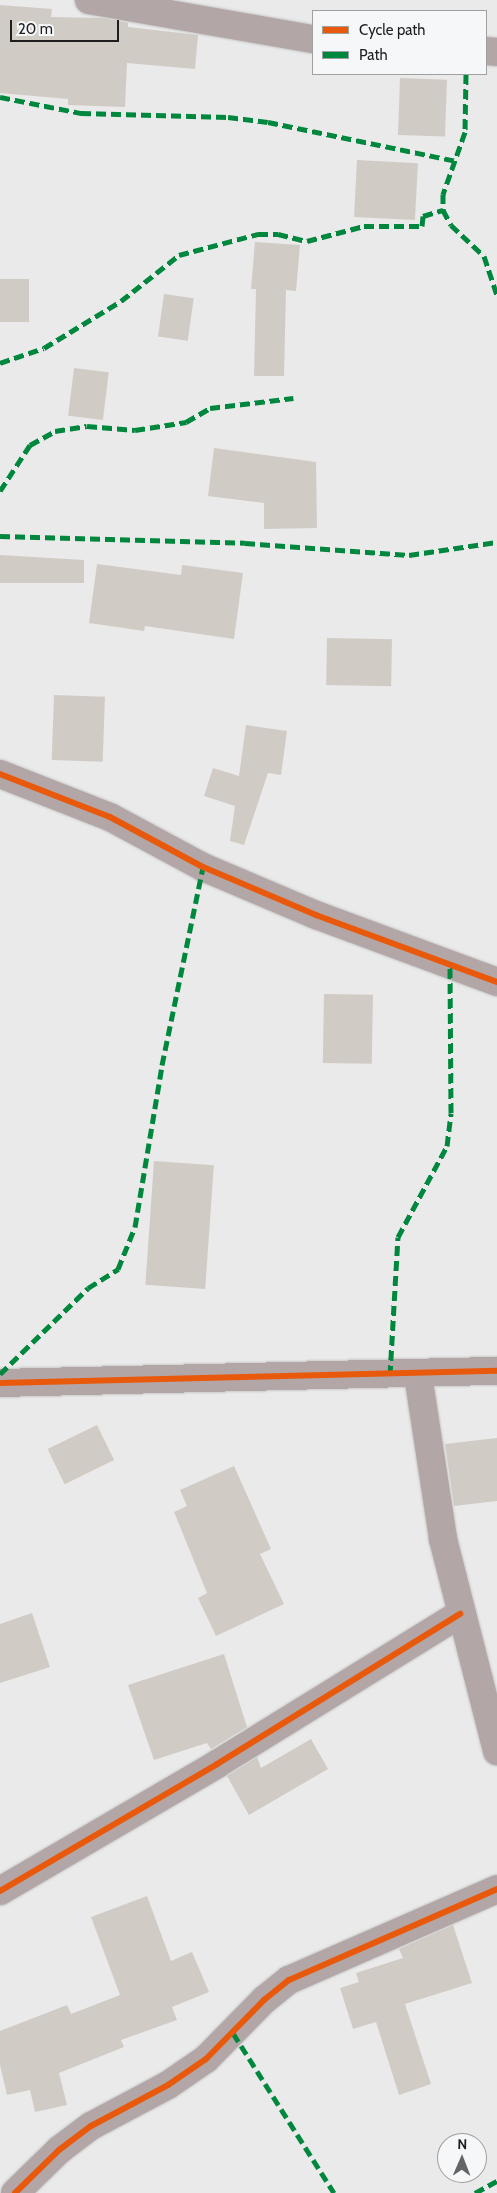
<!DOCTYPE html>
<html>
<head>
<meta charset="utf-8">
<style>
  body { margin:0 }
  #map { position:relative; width:497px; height:2193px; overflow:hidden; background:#eaeaea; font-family:Cabin,sans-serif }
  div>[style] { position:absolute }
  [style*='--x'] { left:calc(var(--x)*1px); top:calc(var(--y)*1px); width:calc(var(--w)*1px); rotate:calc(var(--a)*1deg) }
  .building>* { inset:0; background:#d1cbc6; transform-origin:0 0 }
  .roads { filter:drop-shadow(0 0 1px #c5c5c5) drop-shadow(0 0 1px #c5c5c5) }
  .minor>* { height:28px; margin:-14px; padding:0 14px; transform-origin:14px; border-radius:14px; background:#b2a6a7 }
  .quiet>* { height:5px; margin-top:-2.5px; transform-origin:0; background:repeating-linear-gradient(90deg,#00873e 0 10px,transparent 0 15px) }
  .cycleway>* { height:6px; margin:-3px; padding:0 3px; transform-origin:3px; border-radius:3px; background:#e8590c }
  span { translate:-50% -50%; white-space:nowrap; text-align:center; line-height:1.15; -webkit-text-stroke:4px #f6f7f8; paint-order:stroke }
  .legend { position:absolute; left:312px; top:10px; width:175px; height:65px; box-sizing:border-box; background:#f6f7f8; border:1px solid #a0a0a1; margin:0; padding:6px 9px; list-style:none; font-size:15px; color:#1e1e1f }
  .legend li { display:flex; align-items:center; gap:10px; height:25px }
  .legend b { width:25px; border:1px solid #a0a0a1 }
  .north { position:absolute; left:437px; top:2133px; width:50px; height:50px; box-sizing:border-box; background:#f6f7f8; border:1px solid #a0a0a1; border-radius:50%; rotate:1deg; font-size:14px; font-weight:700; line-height:20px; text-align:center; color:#1e1e1f }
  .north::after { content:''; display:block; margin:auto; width:18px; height:22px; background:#656566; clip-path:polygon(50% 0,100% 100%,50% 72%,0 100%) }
  .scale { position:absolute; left:10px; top:20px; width:109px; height:22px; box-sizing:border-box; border:2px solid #1e1e1f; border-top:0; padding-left:6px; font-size:15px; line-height:18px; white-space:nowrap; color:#1e1e1f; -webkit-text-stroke:4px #f6f7f8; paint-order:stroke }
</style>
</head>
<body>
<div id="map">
  <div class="building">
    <div style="clip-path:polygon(0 5px,52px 9px,51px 17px,104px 18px,128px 23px,128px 27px,198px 35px,195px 69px,127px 63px,125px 107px,68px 105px,68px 99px,0 93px)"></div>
    <div style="left:400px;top:78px;width:47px;height:57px;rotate:2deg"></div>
    <div style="left:357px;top:160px;width:61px;height:57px;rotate:3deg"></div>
    <div style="clip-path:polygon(255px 242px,300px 245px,296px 291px,286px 290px,284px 376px,254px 376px,256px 289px,251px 289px)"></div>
    <div style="left:0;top:279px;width:29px;height:43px"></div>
    <div style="left:164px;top:294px;width:30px;height:43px;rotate:8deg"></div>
    <div style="left:74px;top:368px;width:35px;height:48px;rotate:7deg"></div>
    <div style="clip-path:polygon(214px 448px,316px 462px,317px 528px,264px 529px,264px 503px,208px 496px)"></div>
    <div style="clip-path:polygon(0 555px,84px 560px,84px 583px,0 583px)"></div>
    <div style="clip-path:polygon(97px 564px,181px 575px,182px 565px,243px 573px,234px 639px,145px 626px,144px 631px,89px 623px)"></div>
    <div style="left:327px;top:638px;width:65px;height:47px;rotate:1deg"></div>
    <div style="left:54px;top:695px;width:51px;height:65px;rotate:2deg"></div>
    <div style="clip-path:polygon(246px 725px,287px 731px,281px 775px,268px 773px,244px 845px,230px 841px,235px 806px,204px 796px,213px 768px,239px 776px)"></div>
    <div style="left:324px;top:994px;width:49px;height:69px;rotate:1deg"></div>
    <div style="left:154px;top:1161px;width:60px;height:124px;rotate:4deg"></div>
    <div style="left:97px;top:1425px;width:39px;height:55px;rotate:64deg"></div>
    <div style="clip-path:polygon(497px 1438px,497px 1501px,454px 1506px,445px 1444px)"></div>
    <div style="clip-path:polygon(234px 1466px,271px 1549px,260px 1554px,284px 1604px,216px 1636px,198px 1598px,207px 1593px,174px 1512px,187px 1506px,180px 1490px)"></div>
    <div style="clip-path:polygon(32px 1613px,50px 1667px,0 1683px,0 1624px)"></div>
    <div style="clip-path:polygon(224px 1654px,247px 1727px,211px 1749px,207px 1743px,154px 1760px,128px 1685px)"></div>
    <div style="clip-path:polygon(311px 1739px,328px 1769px,249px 1815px,227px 1776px,257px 1757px,261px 1768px)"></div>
    <div style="clip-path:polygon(147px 1896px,171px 1961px,192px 1952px,209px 1992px,172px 2007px,177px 2020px,121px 2040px,124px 2047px,59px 2073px,67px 2105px,35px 2112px,30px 2090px,7px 2095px,0 2065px,0 2031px,67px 2005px,71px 2014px,120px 1995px,91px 1917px)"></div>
    <div style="clip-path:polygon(453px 1925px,472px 1983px,405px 2004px,431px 2084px,399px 2095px,376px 2022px,353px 2029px,340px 1988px,359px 1982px,356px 1973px,403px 1958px,399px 1949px)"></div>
  </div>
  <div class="roads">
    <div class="minor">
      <div style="--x:89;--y:0;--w:227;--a:9.9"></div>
      <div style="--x:486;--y:51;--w:11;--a:5"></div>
      <div style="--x:0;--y:774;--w:118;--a:21.4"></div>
      <div style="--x:110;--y:817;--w:106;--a:28.3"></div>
      <div style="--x:203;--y:867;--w:123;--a:23"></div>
      <div style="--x:316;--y:915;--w:193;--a:20.3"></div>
      <div style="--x:418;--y:1375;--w:166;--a:81.3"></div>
      <div style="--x:443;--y:1539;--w:219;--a:75.7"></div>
      <div style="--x:0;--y:1383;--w:497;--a:-1.4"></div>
      <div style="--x:0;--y:1891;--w:251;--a:-30.3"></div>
      <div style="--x:217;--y:1764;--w:286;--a:-31.7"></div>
      <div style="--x:15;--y:2193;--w:62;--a:-44.3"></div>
      <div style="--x:59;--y:2150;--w:40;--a:-37"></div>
      <div style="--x:91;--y:2126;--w:87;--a:-28"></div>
      <div style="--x:168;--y:2085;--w:46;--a:-34.4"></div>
      <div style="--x:206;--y:2059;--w:83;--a:-45.5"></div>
      <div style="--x:264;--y:2000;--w:32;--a:-39"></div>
      <div style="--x:289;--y:1980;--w:227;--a:-23.6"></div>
    </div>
  </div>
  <div class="quiet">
    <div style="--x:466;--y:74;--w:58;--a:91"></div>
    <div style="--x:465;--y:132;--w:66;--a:109.5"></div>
    <div style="--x:443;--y:194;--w:16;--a:90"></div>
    <div style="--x:443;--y:210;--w:17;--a:62"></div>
    <div style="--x:451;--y:225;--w:45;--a:43.2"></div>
    <div style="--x:484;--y:256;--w:41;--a:71.6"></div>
    <div style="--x:0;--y:97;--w:83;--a:11.2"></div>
    <div style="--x:81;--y:113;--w:147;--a:1.6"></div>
    <div style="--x:228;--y:117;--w:40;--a:7.1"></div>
    <div style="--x:268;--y:122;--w:193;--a:11.7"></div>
    <div style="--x:0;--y:363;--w:46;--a:-18.8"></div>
    <div style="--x:44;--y:348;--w:90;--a:-31.4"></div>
    <div style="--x:121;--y:301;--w:74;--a:-38.4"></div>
    <div style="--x:179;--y:255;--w:82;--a:-14.9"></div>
    <div style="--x:258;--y:234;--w:20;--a:0"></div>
    <div style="--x:278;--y:234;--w:30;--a:14"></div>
    <div style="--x:307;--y:241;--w:59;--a:-14.7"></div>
    <div style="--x:364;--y:226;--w:58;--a:0"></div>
    <div style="--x:422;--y:226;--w:10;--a:-84"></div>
    <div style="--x:423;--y:216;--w:21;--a:-17"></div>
    <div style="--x:0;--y:491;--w:55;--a:-56.9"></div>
    <div style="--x:30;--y:445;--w:29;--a:-29"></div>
    <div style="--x:55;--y:431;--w:32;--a:-9"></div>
    <div style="--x:87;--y:426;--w:48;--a:4.8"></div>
    <div style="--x:135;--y:430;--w:52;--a:-8.9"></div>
    <div style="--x:186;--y:422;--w:28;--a:-30"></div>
    <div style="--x:210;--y:408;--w:84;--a:-6.9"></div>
    <div style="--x:0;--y:536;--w:245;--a:1.6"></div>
    <div style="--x:245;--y:543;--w:164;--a:4.2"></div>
    <div style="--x:409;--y:555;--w:89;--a:-8.4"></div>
    <div style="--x:0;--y:1374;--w:123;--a:-44.3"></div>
    <div style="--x:88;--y:1288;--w:36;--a:-32"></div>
    <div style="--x:118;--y:1269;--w:45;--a:-68"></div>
    <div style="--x:135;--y:1227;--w:164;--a:-80.5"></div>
    <div style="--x:162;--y:1065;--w:202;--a:-78.3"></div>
    <div style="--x:390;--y:1375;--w:138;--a:-86.7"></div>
    <div style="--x:398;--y:1237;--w:103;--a:-61.7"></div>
    <div style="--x:447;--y:1146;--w:33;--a:-83"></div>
    <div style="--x:451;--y:1113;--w:148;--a:-90.4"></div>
    <div style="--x:233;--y:2033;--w:189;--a:57.7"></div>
    <div style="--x:475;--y:2193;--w:25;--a:-29"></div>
  </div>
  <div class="cycleway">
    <div style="--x:0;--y:774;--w:118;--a:21.4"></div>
    <div style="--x:110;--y:817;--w:106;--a:28.3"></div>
    <div style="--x:203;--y:867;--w:123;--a:23"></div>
    <div style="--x:316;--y:915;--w:193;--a:20.3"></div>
    <div style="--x:0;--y:1383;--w:497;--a:-1.4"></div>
    <div style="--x:0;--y:1891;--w:251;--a:-30.3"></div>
    <div style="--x:217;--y:1764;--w:286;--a:-31.7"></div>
    <div style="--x:15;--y:2193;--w:62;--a:-44.3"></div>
    <div style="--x:59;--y:2150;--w:40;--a:-37"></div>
    <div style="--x:91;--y:2126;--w:87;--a:-28"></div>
    <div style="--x:168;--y:2085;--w:46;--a:-34.4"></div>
    <div style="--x:206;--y:2059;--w:83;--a:-45.5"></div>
    <div style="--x:264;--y:2000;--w:32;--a:-39"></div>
    <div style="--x:289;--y:1980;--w:227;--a:-23.6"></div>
  </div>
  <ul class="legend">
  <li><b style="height:6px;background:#e8590c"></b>Cycle path</li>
  <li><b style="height:6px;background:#00873e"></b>Path</li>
  </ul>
  <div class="north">N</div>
  <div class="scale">20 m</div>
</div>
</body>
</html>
